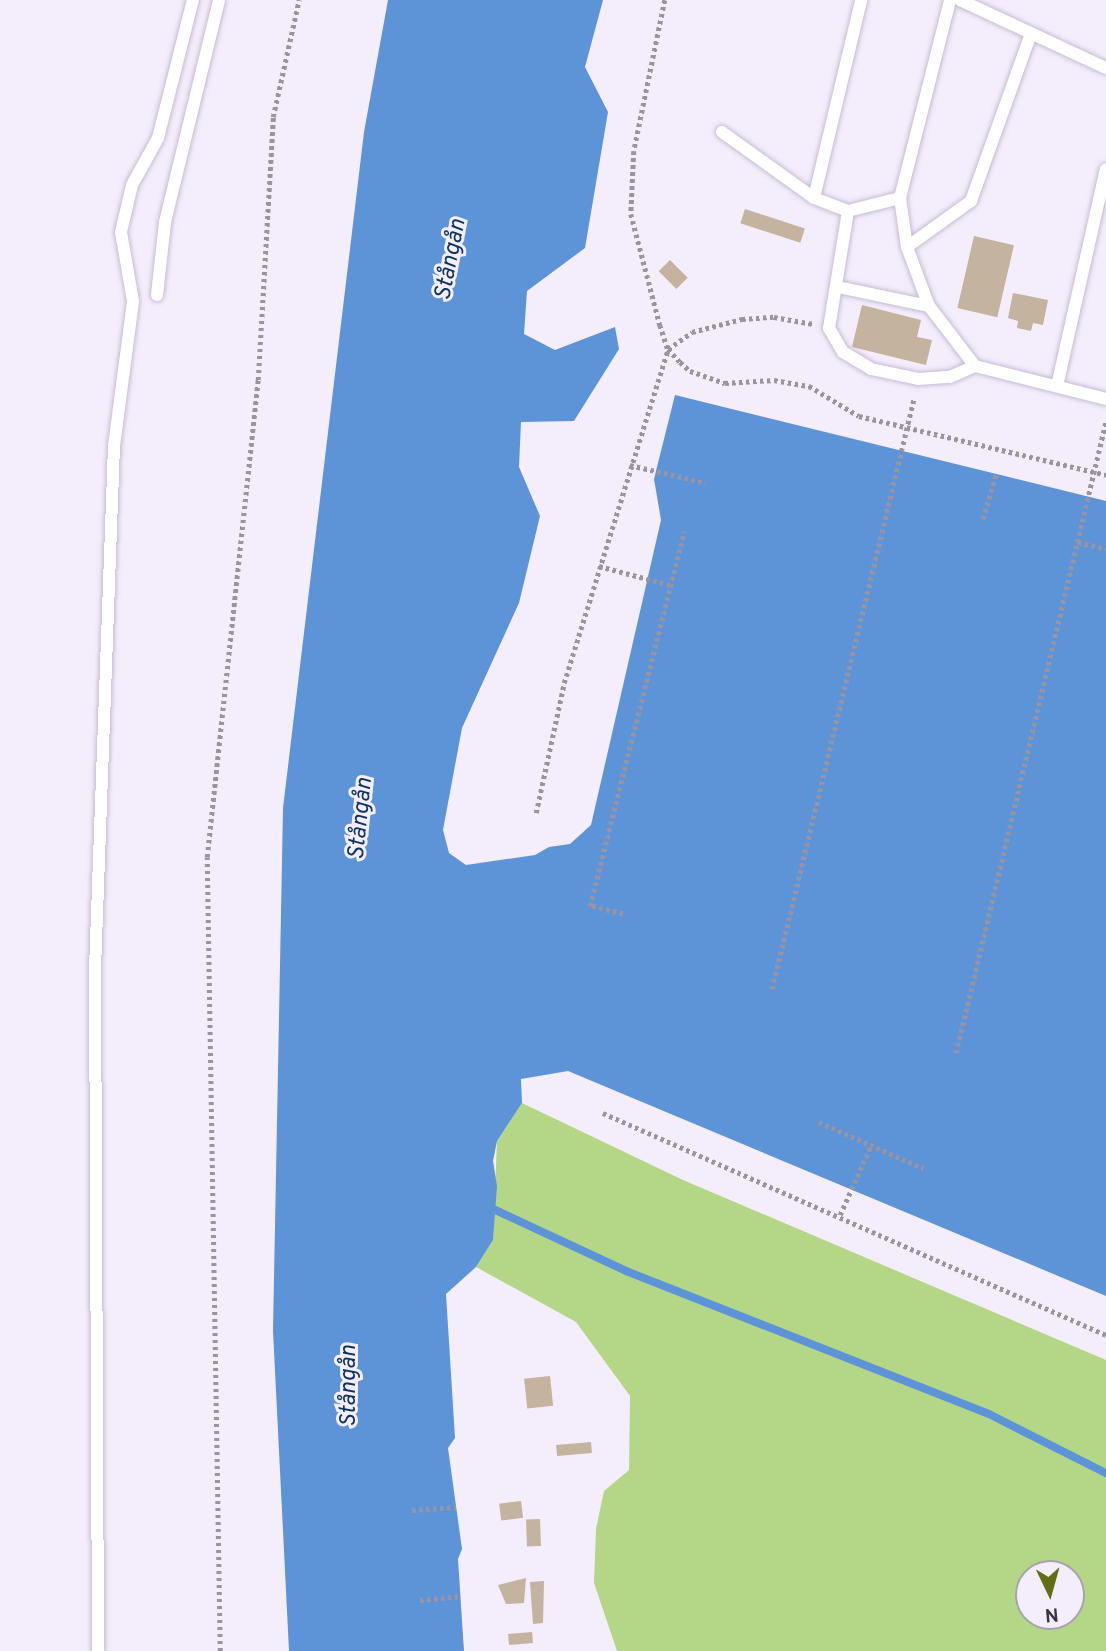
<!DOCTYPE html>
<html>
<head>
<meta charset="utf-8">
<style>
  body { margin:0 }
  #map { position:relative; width:1106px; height:1651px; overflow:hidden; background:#f4edfc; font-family:Overpass,sans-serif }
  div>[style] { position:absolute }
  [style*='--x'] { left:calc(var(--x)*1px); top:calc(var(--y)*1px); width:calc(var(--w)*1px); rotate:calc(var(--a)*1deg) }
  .green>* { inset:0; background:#b4d687 }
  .water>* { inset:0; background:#5d94d7 }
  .stream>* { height:8px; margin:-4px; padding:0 4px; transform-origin:4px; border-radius:4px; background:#5d94d7 }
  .building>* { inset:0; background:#c4b39f; transform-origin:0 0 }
  .path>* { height:4.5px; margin-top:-2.25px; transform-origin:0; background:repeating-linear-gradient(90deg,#9a94a0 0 3.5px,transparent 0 7px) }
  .roads { filter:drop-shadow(0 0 2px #c6bcd2) drop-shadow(0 0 2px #c6bcd2) }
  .service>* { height:12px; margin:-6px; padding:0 6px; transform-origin:6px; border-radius:6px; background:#fff }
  span { translate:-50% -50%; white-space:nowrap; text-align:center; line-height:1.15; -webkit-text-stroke:6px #f4edfc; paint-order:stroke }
  .water-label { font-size:23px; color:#0e3560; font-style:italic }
  .north { position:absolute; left:1015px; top:1560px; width:70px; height:70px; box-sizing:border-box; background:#f4edfc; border:2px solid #a9a3b0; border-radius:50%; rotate:175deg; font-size:19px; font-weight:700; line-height:28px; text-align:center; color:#39353e }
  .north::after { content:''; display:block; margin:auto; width:24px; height:32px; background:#636d14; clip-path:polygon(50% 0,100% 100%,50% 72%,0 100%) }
</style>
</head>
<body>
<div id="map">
  <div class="green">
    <div style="clip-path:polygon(evenodd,522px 1103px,683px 1180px,1106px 1360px,1106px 1651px,617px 1651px,594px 1583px,596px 1529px,604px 1491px,629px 1470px,630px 1396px,576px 1322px,476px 1267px,493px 1240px,497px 1141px,522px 1103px,1029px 1574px,1071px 1574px,1071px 1616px,1029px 1616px,1029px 1574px)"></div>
  </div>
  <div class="water">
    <div style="clip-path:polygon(388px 0,603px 0,585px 67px,608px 112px,585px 248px,527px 291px,524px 334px,555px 350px,615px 327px,619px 349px,574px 421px,521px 422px,519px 467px,540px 516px,519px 603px,462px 728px,443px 830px,449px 853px,466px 865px,535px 855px,549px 847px,570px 844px,591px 825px,661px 520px,654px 479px,675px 395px,1106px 501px,1106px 1296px,568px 1071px,521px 1079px,522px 1103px,497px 1141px,493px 1161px,497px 1186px,493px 1240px,476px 1267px,446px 1294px,455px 1438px,448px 1448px,462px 1549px,458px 1559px,464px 1651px,289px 1651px,273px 1331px,283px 808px,364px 132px)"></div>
  </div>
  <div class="stream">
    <div style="--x:491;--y:1208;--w:149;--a:25"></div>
    <div style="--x:626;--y:1271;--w:388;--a:21.5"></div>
    <div style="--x:987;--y:1413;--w:133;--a:26.8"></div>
  </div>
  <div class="building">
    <div style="left:745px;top:209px;width:63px;height:15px;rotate:18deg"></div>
    <div style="left:974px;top:236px;width:41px;height:74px;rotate:13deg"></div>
    <div style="left:670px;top:260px;width:25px;height:16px;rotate:45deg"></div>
    <div style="clip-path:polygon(1013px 293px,1048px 300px,1043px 325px,1033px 323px,1031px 331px,1017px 328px,1018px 321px,1008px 318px)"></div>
    <div style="clip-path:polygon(862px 305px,921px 320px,917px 337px,932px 340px,926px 365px,852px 347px)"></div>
    <div style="left:550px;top:1376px;width:30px;height:26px;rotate:84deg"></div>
    <div style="left:591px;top:1442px;width:11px;height:35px;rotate:85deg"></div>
    <div style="left:521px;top:1501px;width:17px;height:22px;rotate:83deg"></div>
    <div style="left:540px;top:1519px;width:27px;height:14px;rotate:88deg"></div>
    <div style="clip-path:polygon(526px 1578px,524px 1603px,506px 1604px,498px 1585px)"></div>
    <div style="clip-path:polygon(544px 1581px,543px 1623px,533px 1624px,530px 1582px)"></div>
    <div style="left:532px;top:1632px;width:11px;height:24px;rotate:85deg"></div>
  </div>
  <div class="path">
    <div style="--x:665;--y:0;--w:154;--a:101.6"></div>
    <div style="--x:634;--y:151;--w:63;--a:92.7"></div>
    <div style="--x:631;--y:214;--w:115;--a:75.4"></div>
    <div style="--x:660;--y:325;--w:25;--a:72"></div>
    <div style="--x:668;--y:349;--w:18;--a:47"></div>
    <div style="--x:680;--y:362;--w:13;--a:42"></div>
    <div style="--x:690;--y:371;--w:37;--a:19"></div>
    <div style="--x:725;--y:383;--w:49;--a:-3.5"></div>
    <div style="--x:774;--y:380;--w:36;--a:10"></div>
    <div style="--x:809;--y:386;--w:58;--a:31"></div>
    <div style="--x:859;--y:416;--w:254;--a:13.4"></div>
    <div style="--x:630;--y:465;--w:78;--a:13.3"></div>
    <div style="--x:983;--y:519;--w:47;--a:-73.9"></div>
    <div style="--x:1078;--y:542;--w:29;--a:14"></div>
    <div style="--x:599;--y:566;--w:73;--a:15"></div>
    <div style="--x:536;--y:813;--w:133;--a:-77.8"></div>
    <div style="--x:564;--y:683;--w:350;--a:-72.7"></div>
    <div style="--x:668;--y:349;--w:29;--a:-35"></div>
    <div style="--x:692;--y:332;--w:52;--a:-14.6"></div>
    <div style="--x:742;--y:319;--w:32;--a:-4"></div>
    <div style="--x:774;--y:317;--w:40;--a:10"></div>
    <div style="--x:623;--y:914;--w:34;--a:-166"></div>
    <div style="--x:590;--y:906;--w:386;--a:-75.9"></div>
    <div style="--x:772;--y:989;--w:608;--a:-76.49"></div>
    <div style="--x:956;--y:1053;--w:650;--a:-76.65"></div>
    <div style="--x:603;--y:1113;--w:550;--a:23.81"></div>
    <div style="--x:819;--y:1122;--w:114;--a:23.9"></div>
    <div style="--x:840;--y:1215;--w:77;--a:-66.1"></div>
    <div style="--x:412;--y:1510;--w:44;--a:-3.9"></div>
    <div style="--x:420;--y:1600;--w:41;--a:-5.6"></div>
    <div style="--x:220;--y:1651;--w:794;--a:-90.94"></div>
    <div style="--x:207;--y:857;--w:480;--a:-83.9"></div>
    <div style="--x:258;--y:380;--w:263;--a:-86.7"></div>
    <div style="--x:273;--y:117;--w:120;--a:-77.5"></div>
  </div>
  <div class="roads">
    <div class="service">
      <div style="--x:960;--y:0;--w:161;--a:25"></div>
      <div style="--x:722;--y:132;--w:113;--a:35.7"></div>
      <div style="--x:814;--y:198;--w:36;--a:21"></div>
      <div style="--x:848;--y:211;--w:119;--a:99.2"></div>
      <div style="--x:829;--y:328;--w:28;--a:60"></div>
      <div style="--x:843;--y:352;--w:33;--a:31"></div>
      <div style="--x:871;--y:369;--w:48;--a:12"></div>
      <div style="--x:918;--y:379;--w:32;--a:-4"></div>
      <div style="--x:950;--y:377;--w:27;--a:-24"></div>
      <div style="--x:975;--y:366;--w:135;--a:14.1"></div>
      <div style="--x:814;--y:198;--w:204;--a:-76.6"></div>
      <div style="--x:900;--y:198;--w:49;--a:81.9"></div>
      <div style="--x:907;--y:247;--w:63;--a:69.6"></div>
      <div style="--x:848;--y:211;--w:54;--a:-14"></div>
      <div style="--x:900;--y:198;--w:204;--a:-75.8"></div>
      <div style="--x:907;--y:247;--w:79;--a:-35.7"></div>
      <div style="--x:971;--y:201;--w:178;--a:-70.3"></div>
      <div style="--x:838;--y:287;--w:93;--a:11.8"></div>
      <div style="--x:929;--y:306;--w:76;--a:52.5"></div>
      <div style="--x:157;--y:295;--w:73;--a:-83.7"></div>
      <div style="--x:165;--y:222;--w:228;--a:-76.3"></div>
      <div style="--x:1057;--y:386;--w:222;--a:-77.3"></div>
      <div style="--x:98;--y:1651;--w:682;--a:-90.25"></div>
      <div style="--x:95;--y:969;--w:523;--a:-87.92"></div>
      <div style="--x:114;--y:446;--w:146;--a:-82.5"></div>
      <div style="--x:133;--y:301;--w:70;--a:-99.9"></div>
      <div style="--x:121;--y:232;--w:48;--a:-76.8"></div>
      <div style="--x:132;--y:185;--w:54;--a:-61"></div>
      <div style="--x:158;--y:138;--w:142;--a:-75.8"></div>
    </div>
  </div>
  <div class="water-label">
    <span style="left:452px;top:260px;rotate:-79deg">Stångån</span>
    <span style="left:362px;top:819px;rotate:-84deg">Stångån</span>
    <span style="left:350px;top:1386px;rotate:-90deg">Stångån</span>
  </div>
  <div class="north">N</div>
</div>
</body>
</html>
